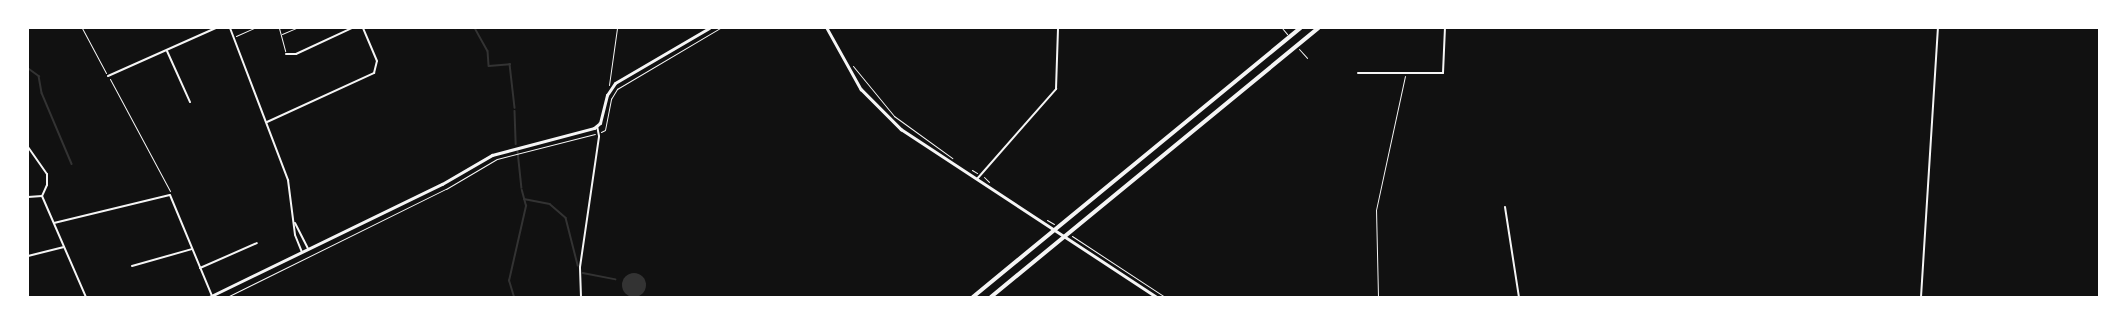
<!DOCTYPE html>
<html>
<head>
<meta charset="utf-8">
<style>
  body { margin:0 }
  #map { position:relative; width:2127px; height:325px; overflow:hidden; background:#111; font-family:"Varela Round",sans-serif }
  div>[style] { position:absolute }
  [style*='--x'] { left:calc(var(--x)*1px); top:calc(var(--y)*1px); width:calc(var(--w)*1px); rotate:calc(var(--a)*1deg) }
  .water>* { inset:0; background:#333 }
  .round { border-radius:50% }
  .stream>* { height:1.5px; margin:-0.75px; padding:0 0.75px; transform-origin:0.75px; border-radius:0.75px; background:#333 }
  .path>* { height:1px; margin:-0.5px; padding:0 0.5px; transform-origin:0.5px; border-radius:0.5px; background:#f5f5f5 }
  .minor>* { height:2px; margin:-1px; padding:0 1px; transform-origin:1px; border-radius:1px; background:#f5f5f5 }
  .tertiary>* { height:2.5px; margin:-1.25px; padding:0 1.25px; transform-origin:1.25px; border-radius:1.25px; background:#f5f5f5 }
  .secondary>* { height:3px; margin:-1.5px; padding:0 1.5px; transform-origin:1.5px; border-radius:1.5px; background:#f5f5f5 }
  .motorway>* { height:3.5px; margin:-1.75px; padding:0 1.75px; transform-origin:1.75px; border-radius:1.75px; background:#f5f5f5 }
  span { translate:-50% -50%; white-space:nowrap; text-align:center; line-height:1.15; -webkit-text-stroke:3px #fff; paint-order:stroke }
  .frame { position:absolute; inset:0; border:29px solid #fff; pointer-events:none }
</style>
</head>
<body>
<div id="map">
  <div class="water">
    <div class="round" style="left:622px;top:273px;width:24px;height:24px"></div>
  </div>
  <div class="stream">
    <div style="--x:475;--y:28;--w:26;--a:61"></div>
    <div style="--x:488;--y:51;--w:15;--a:86"></div>
    <div style="--x:489;--y:66;--w:21;--a:-5"></div>
    <div style="--x:510;--y:64;--w:44;--a:83.5"></div>
    <div style="--x:28;--y:68;--w:14;--a:36"></div>
    <div style="--x:39;--y:76;--w:17;--a:80"></div>
    <div style="--x:42;--y:93;--w:77;--a:67.1"></div>
    <div style="--x:515;--y:111;--w:33;--a:88"></div>
    <div style="--x:518;--y:151;--w:37;--a:84"></div>
    <div style="--x:524;--y:199;--w:26;--a:11"></div>
    <div style="--x:550;--y:204;--w:21;--a:41"></div>
    <div style="--x:566;--y:218;--w:49;--a:75.7"></div>
    <div style="--x:583;--y:273;--w:33;--a:11"></div>
    <div style="--x:514;--y:297;--w:17;--a:-107"></div>
    <div style="--x:509;--y:281;--w:77;--a:-77.2"></div>
    <div style="--x:526;--y:206;--w:16;--a:-105"></div>
  </div>
  <div class="path">
    <div style="--x:82;--y:28;--w:51;--a:61.9"></div>
    <div style="--x:279;--y:28;--w:24;--a:75"></div>
    <div style="--x:1282;--y:28;--w:8;--a:50"></div>
    <div style="--x:282;--y:34;--w:15;--a:-23"></div>
    <div style="--x:236;--y:36;--w:20;--a:-24"></div>
    <div style="--x:1299;--y:49;--w:12;--a:48"></div>
    <div style="--x:853;--y:66;--w:65;--a:50.6"></div>
    <div style="--x:894;--y:116;--w:72;--a:35.9"></div>
    <div style="--x:110;--y:79;--w:127;--a:61.8"></div>
    <div style="--x:609;--y:85;--w:58;--a:-82"></div>
    <div style="--x:601;--y:132;--w:4;--a:-27"></div>
    <div style="--x:605;--y:130;--w:32;--a:-79"></div>
    <div style="--x:611;--y:99;--w:12;--a:-59"></div>
    <div style="--x:617;--y:89;--w:120;--a:-30.6"></div>
    <div style="--x:972;--y:170;--w:6;--a:31"></div>
    <div style="--x:984;--y:177;--w:7;--a:45"></div>
    <div style="--x:1047;--y:220;--w:8;--a:30"></div>
    <div style="--x:1072;--y:236;--w:111;--a:33.3"></div>
    <div style="--x:227;--y:297;--w:244;--a:-26.3"></div>
    <div style="--x:446;--y:189;--w:59;--a:-30.5"></div>
    <div style="--x:497;--y:159;--w:101;--a:-14.3"></div>
    <div style="--x:1378;--y:297;--w:87;--a:-91.3"></div>
    <div style="--x:1376;--y:210;--w:137;--a:-77.8"></div>
  </div>
  <div class="minor">
    <div style="--x:230;--y:28;--w:163;--a:69.1"></div>
    <div style="--x:288;--y:180;--w:55;--a:82.7"></div>
    <div style="--x:295;--y:235;--w:18;--a:68"></div>
    <div style="--x:167;--y:51;--w:56;--a:65.7"></div>
    <div style="--x:286;--y:54;--w:10;--a:0"></div>
    <div style="--x:296;--y:54;--w:62;--a:-24.9"></div>
    <div style="--x:1358;--y:73;--w:85;--a:0"></div>
    <div style="--x:1443;--y:73;--w:45;--a:-87.5"></div>
    <div style="--x:108;--y:76;--w:118;--a:-24"></div>
    <div style="--x:267;--y:122;--w:118;--a:-24.6"></div>
    <div style="--x:374;--y:73;--w:12;--a:-76"></div>
    <div style="--x:377;--y:61;--w:36;--a:-113"></div>
    <div style="--x:28;--y:147;--w:33;--a:55"></div>
    <div style="--x:47;--y:174;--w:11;--a:90"></div>
    <div style="--x:47;--y:185;--w:12;--a:114"></div>
    <div style="--x:42;--y:196;--w:110;--a:66.5"></div>
    <div style="--x:977;--y:179;--w:120;--a:-48.7"></div>
    <div style="--x:1056;--y:89;--w:61;--a:-88.1"></div>
    <div style="--x:28;--y:197;--w:14;--a:-4"></div>
    <div style="--x:1505;--y:207;--w:91;--a:81.2"></div>
    <div style="--x:54;--y:223;--w:119;--a:-13.6"></div>
    <div style="--x:170;--y:195;--w:109;--a:67.4"></div>
    <div style="--x:295;--y:223;--w:28;--a:63"></div>
    <div style="--x:28;--y:256;--w:37;--a:-14"></div>
    <div style="--x:132;--y:266;--w:62;--a:-15.8"></div>
    <div style="--x:200;--y:268;--w:62;--a:-23.7"></div>
    <div style="--x:581;--y:297;--w:30;--a:-92"></div>
    <div style="--x:580;--y:267;--w:132;--a:-81.7"></div>
    <div style="--x:599;--y:136;--w:10;--a:-101"></div>
    <div style="--x:1921;--y:297;--w:270;--a:-86.4"></div>
  </div>
  <div class="tertiary">
    <div style="--x:827;--y:28;--w:70;--a:60.9"></div>
    <div style="--x:861;--y:89;--w:57;--a:45"></div>
    <div style="--x:901;--y:129;--w:306;--a:33.3"></div>
  </div>
  <div class="secondary">
    <div style="--x:209;--y:297;--w:259;--a:-25.9"></div>
    <div style="--x:442;--y:184;--w:58;--a:-30.1"></div>
    <div style="--x:492;--y:155;--w:106;--a:-14.8"></div>
    <div style="--x:594;--y:128;--w:8;--a:-40"></div>
    <div style="--x:600;--y:123;--w:29;--a:-76"></div>
    <div style="--x:607;--y:95;--w:14;--a:-56"></div>
    <div style="--x:615;--y:83;--w:109;--a:-30.3"></div>
  </div>
  <div class="motorway">
    <div style="--x:973;--y:297;--w:423;--a:-39.4"></div>
    <div style="--x:991;--y:297;--w:423;--a:-39.4"></div>
  </div>
  <div class="frame"></div>
</div>
</body>
</html>
